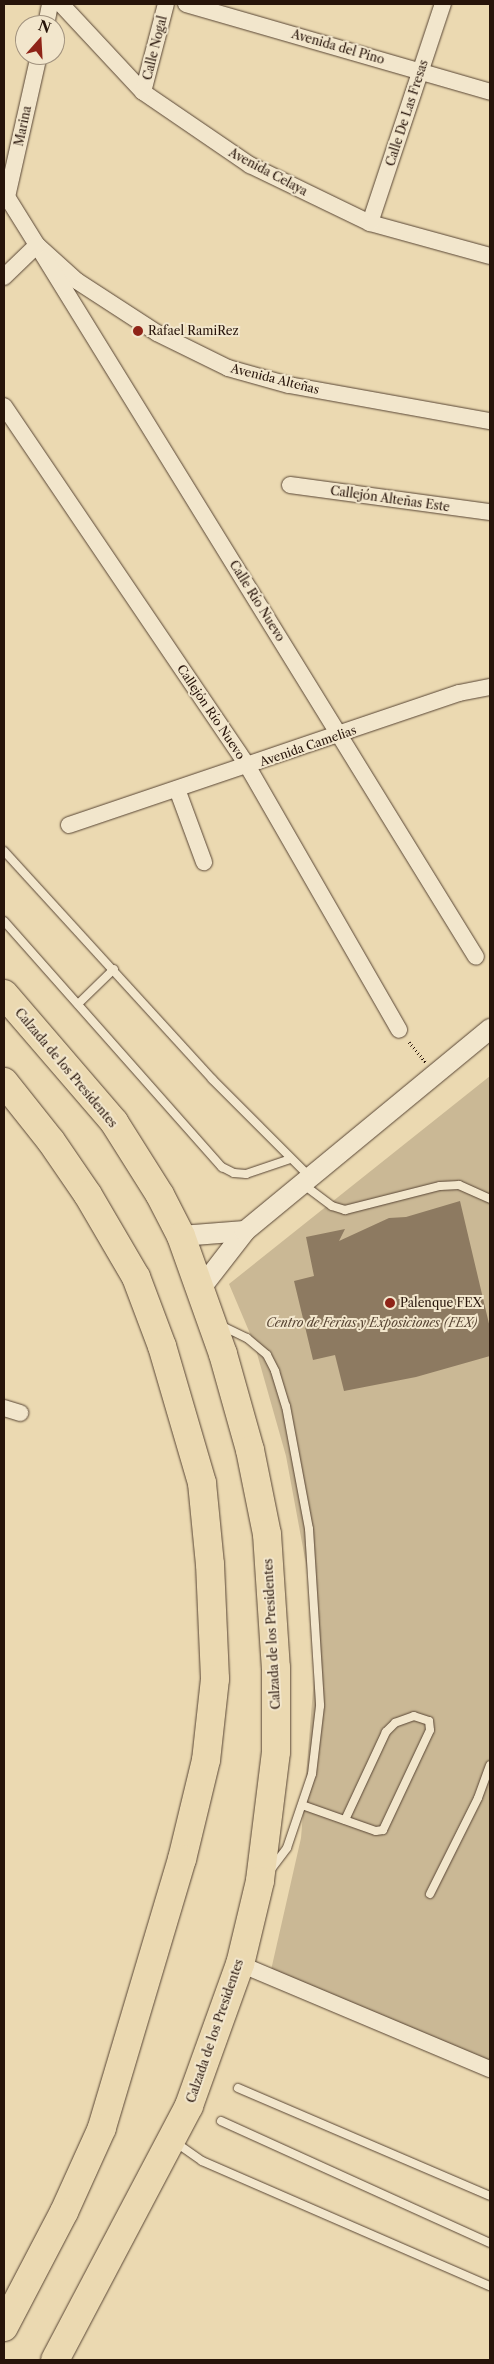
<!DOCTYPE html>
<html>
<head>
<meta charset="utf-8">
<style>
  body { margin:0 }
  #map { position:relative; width:494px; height:2364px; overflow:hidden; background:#ebd9b1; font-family:"Libre Caslon Text",serif }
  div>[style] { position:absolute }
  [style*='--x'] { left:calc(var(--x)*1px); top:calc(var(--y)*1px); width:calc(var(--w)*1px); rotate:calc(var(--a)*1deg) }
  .green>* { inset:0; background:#cab895 }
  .building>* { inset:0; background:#8d7a61 }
  .path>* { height:3px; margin-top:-1.5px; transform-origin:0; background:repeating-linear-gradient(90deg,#27140a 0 1px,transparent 0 3.5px) }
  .roads { filter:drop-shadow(0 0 1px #584534) drop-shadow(0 0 1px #584534) }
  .service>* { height:8px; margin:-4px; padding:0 4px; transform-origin:4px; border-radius:4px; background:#f2e6cc }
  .minor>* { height:16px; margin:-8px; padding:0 8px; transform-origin:8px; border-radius:8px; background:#f2e6cc }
  .tertiary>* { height:20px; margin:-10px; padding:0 10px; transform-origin:10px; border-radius:10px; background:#f2e6cc }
  .trunk>* { height:28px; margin:-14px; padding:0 14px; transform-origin:14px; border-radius:14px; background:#ebd9b1 }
  .dots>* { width:14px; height:14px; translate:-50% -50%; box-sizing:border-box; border:2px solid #f2e6cc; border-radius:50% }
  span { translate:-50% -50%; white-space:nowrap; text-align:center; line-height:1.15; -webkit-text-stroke:4px #f2e6cc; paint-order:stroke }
  .street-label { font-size:12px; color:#27140a }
  .poi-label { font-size:12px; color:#27140a }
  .left { translate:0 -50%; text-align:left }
  .park-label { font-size:12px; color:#584534; font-style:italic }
  .frame { position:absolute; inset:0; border:5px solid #27140a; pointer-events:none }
  .north { position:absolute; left:15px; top:15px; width:50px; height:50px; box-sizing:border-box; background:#f2e6cc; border:1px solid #a1927e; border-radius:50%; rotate:19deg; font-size:14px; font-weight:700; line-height:20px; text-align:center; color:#27140a }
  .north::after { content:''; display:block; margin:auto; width:18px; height:22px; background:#8f2418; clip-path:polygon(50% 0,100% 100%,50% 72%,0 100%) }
</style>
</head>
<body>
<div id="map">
  <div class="green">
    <div style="clip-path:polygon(490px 1076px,490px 2069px,269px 1979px,301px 1838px,318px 1629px,286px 1456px,254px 1343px,229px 1284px)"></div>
  </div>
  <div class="building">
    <div style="clip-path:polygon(460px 1201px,490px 1328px,490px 1356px,416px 1377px,344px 1391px,335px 1355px,313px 1360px,294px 1281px,314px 1276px,306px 1237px,345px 1229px,339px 1241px,389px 1218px,406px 1217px)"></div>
  </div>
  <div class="path">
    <div style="--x:409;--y:1042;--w:26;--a:50"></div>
  </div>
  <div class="roads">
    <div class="service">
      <div style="--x:4;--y:851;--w:309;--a:47.6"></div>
      <div style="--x:212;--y:1079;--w:139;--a:45"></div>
      <div style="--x:4;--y:921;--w:329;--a:48.5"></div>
      <div style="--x:222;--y:1167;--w:13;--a:27"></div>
      <div style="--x:234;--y:1173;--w:12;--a:5"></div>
      <div style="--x:246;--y:1174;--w:46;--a:-18.8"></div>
      <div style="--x:78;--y:1004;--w:50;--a:-44.2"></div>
      <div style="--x:304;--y:1185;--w:35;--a:37"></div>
      <div style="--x:332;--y:1206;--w:14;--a:17"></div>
      <div style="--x:345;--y:1210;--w:98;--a:-14.2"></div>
      <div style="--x:440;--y:1186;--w:19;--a:-3"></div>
      <div style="--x:459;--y:1185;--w:34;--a:24"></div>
      <div style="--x:220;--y:1325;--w:30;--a:26"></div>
      <div style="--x:247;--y:1338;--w:26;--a:40"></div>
      <div style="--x:267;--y:1355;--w:18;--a:63"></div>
      <div style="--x:275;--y:1371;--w:37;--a:73"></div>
      <div style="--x:286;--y:1406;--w:125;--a:79.4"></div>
      <div style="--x:309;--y:1529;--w:177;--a:86.4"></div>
      <div style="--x:320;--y:1706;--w:68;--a:96.7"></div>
      <div style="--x:312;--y:1774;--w:78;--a:108.7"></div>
      <div style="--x:287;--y:1848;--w:26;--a:127"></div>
      <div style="--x:302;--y:1805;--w:78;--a:19.4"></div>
      <div style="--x:376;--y:1831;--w:7;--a:-8"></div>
      <div style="--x:383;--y:1830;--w:110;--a:-64.8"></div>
      <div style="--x:430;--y:1730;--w:9;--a:-96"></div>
      <div style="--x:429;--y:1721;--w:16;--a:-162"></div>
      <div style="--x:414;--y:1716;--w:20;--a:160"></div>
      <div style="--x:395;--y:1723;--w:13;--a:135"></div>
      <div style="--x:386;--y:1732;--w:97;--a:115"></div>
      <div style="--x:430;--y:1894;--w:107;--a:-63.4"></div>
      <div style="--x:478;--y:1798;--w:35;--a:-70"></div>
      <div style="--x:238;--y:2088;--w:274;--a:23.2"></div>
      <div style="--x:221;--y:2121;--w:295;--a:24.4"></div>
      <div style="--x:175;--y:2142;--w:33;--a:35"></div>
      <div style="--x:202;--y:2161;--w:314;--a:23.5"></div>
    </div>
    <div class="minor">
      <div style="--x:61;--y:4;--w:120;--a:47"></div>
      <div style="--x:143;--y:92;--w:130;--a:34.3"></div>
      <div style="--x:250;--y:165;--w:133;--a:25.8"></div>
      <div style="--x:370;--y:223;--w:124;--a:15.4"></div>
      <div style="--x:186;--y:4;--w:316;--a:16.1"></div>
      <div style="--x:46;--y:25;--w:21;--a:-79"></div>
      <div style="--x:143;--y:92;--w:91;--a:-75.4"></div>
      <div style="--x:4;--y:192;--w:62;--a:58.1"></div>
      <div style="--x:37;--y:245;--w:54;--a:42"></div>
      <div style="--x:77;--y:281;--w:95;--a:33"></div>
      <div style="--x:157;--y:333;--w:79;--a:26.2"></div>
      <div style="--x:228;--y:368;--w:63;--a:15.6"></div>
      <div style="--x:289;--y:385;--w:204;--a:10.2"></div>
      <div style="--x:7;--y:197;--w:146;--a:-77.3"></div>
      <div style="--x:370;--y:223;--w:231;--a:-71.6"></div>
      <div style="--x:37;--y:245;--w:836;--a:58.34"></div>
      <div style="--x:4;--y:277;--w:46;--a:-44.1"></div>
      <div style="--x:4;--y:406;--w:436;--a:55.9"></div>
      <div style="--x:248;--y:767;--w:303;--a:60.1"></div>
      <div style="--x:290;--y:485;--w:202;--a:7.7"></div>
      <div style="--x:177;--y:789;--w:78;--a:69.7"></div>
      <div style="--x:69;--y:825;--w:412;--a:-18.7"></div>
      <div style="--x:459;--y:693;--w:32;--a:-11"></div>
      <div style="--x:4;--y:1408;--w:17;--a:17"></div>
      <div style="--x:240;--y:1964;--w:271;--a:22.8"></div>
    </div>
    <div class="tertiary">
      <div style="--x:181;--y:1236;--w:64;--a:-4.5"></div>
      <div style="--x:201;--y:1288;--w:72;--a:-52.3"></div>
      <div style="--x:245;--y:1231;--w:318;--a:-39.5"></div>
    </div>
    <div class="trunk">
      <div style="--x:4;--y:994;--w:169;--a:49.3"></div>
      <div style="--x:114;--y:1122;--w:86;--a:57.8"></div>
      <div style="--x:160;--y:1195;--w:46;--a:62.9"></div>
      <div style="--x:181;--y:1236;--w:125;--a:70.4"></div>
      <div style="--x:223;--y:1354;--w:100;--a:74.3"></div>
      <div style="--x:250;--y:1450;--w:86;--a:78.6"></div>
      <div style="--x:267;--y:1534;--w:134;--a:86.2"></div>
      <div style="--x:276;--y:1668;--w:84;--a:90"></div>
      <div style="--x:276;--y:1752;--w:130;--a:97.1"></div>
      <div style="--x:260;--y:1881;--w:85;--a:103.5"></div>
      <div style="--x:240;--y:1964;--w:151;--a:109.8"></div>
      <div style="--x:189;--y:2106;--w:287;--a:117.8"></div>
      <div style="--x:4;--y:1082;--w:75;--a:51.5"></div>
      <div style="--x:51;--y:1141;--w:65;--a:55.6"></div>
      <div style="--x:88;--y:1195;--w:95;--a:59.7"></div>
      <div style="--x:136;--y:1277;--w:74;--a:69.4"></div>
      <div style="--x:162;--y:1346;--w:143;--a:73.7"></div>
      <div style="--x:202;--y:1483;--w:81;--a:84.4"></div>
      <div style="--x:210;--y:1564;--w:115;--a:87.5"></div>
      <div style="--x:215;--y:1679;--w:81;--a:96.3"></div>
      <div style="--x:206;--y:1760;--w:102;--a:103.6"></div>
      <div style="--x:182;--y:1859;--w:281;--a:106.6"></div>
      <div style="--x:102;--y:2128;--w:92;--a:114.3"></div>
      <div style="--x:64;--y:2212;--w:130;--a:117.6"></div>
    </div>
  </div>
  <div class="dots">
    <div style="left:138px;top:331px;background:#8f2418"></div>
    <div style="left:390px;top:1303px;background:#8f2418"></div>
  </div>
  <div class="street-label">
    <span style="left:338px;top:47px;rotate:16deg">Avenida del Pino</span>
    <span style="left:155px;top:48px;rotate:-76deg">Calle Nogal</span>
    <span style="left:407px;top:113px;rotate:-72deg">Calle De Las Fresas</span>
    <span style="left:23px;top:126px;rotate:-78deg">Marina</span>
    <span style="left:268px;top:172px;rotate:28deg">Avenida Celaya</span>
    <span style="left:275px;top:379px;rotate:14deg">Avenida Alteñas</span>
    <span style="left:390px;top:499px;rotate:8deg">Callejón Alteñas Este</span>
    <span style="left:257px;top:601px;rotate:58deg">Calle Río Nuevo</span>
    <span style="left:211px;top:712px;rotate:56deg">Callejón Río Nuevo</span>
    <span style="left:308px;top:746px;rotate:-19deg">Avenida Camelias</span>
    <span style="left:66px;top:1068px;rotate:50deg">Calzada de los Presidentes</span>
    <span style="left:272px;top:1634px;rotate:-93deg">Calzada de los Presidentes</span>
    <span style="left:215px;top:2031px;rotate:-71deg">Calzada de los Presidentes</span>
  </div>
  <div class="poi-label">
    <span class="left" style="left:148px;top:331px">Rafael RamiRez</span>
    <span class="left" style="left:400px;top:1303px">Palenque FEX</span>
  </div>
  <div class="park-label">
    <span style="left:372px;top:1323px">Centro de Ferias y Exposiciones (FEX)</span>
  </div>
  <div class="frame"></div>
  <div class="north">N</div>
</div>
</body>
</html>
